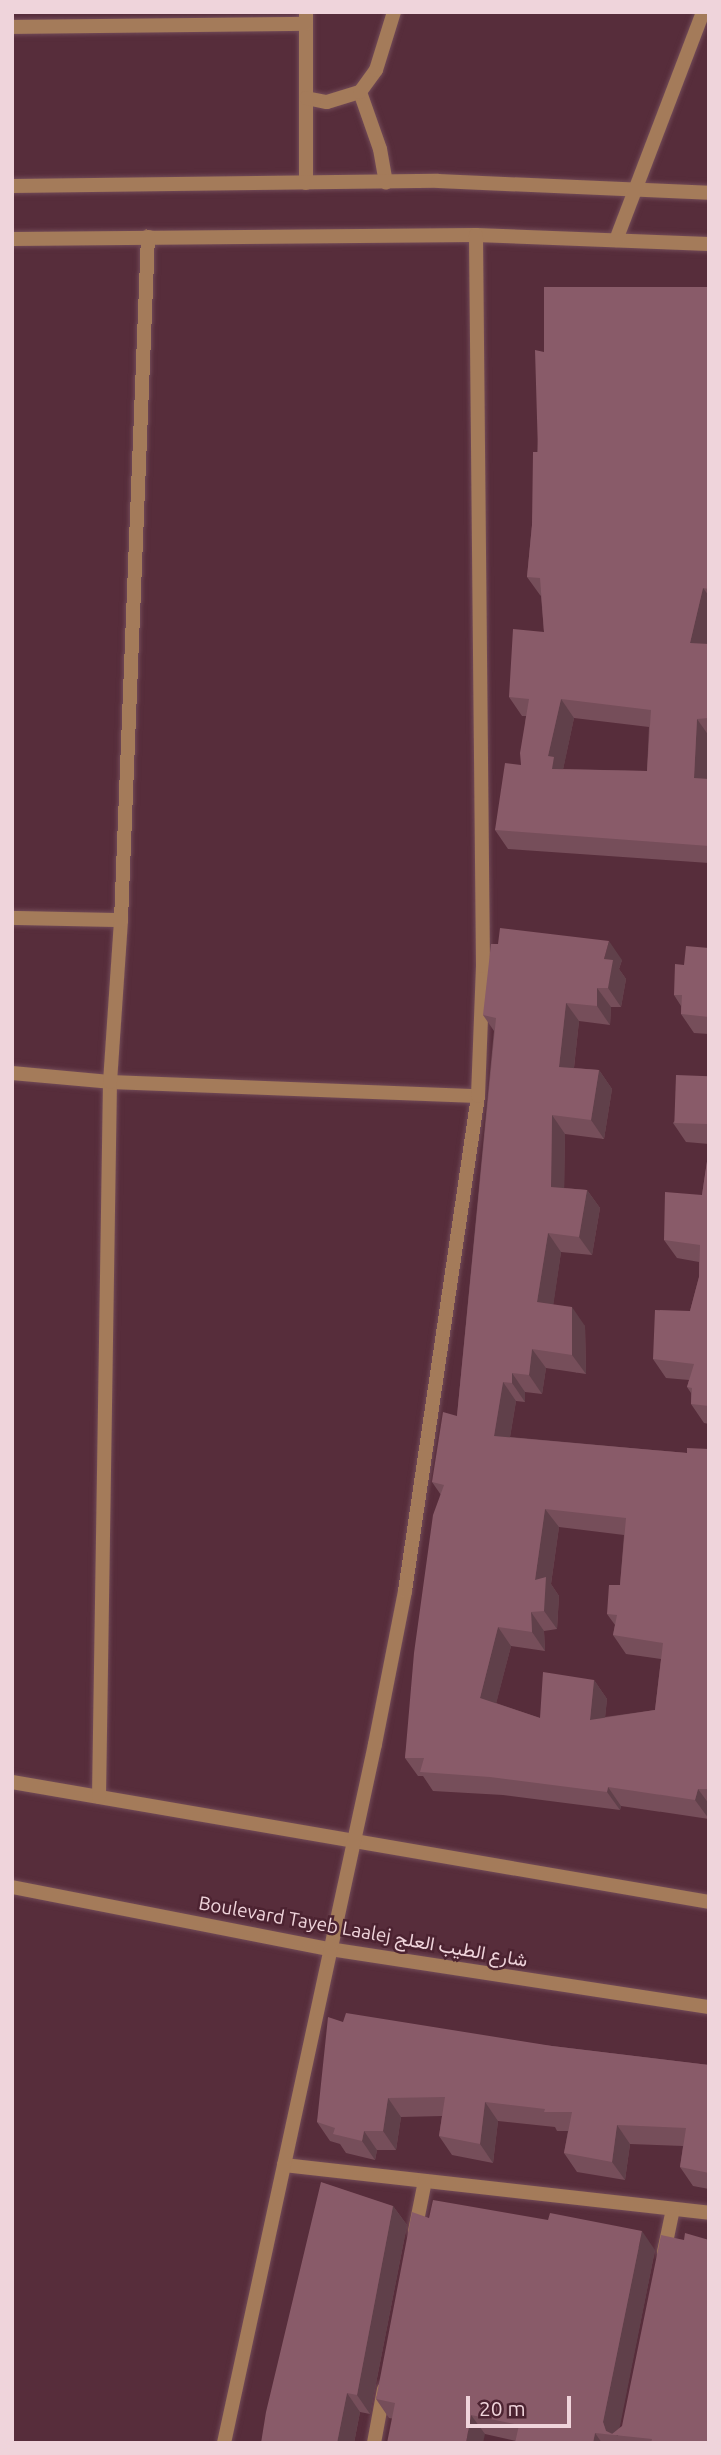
<!DOCTYPE html>
<html>
<head>
<meta charset="utf-8">
<style>
  body { margin:0 }
  #map { position:relative; width:721px; height:2455px; overflow:hidden; background:#572d3b; font-family:Ubuntu,Vazirmatn,sans-serif }
  div>[style] { position:absolute }
  [style*='--x'] { left:calc(var(--x)*1px); top:calc(var(--y)*1px); width:calc(var(--w)*1px); rotate:calc(var(--a)*1deg) }
  .roads { filter:drop-shadow(0 0 2px #724b58) drop-shadow(0 0 2px #724b58) }
  .street>* { height:14px; margin:-7px; padding:0 7px; transform-origin:7px; border-radius:7px; background:#a47b5a }
  .wall>* { inset:0; background:#764e5a }
  .shaded-wall>* { inset:0; background:#60404a }
  .building>* { inset:0; background:#895b69; transform-origin:0 0 }
  span { translate:-50% -50%; white-space:nowrap; text-align:center; line-height:1.15; -webkit-text-stroke:5px #4c2331; paint-order:stroke }
  .street-label { font-size:19px; color:#efd4db }
  .frame { position:absolute; inset:0; border:14px solid #efd4db; pointer-events:none }
  .scale { position:absolute; left:466px; top:2396px; width:105px; height:32px; box-sizing:border-box; border:4px solid #efd4db; border-top:0; padding-left:9px; font-size:21px; line-height:24px; white-space:nowrap; color:#efd4db; -webkit-text-stroke:5px #4c2331; paint-order:stroke }
</style>
</head>
<body>
<div id="map">
  <div class="roads">
    <div class="street">
      <div style="--x:306;--y:12;--w:171;--a:90"></div>
      <div style="--x:12;--y:27;--w:294;--a:-0.6"></div>
      <div style="--x:360;--y:92;--w:60;--a:70.7"></div>
      <div style="--x:380;--y:149;--w:34;--a:80"></div>
      <div style="--x:306;--y:98;--w:21;--a:11"></div>
      <div style="--x:327;--y:102;--w:34;--a:-17"></div>
      <div style="--x:360;--y:92;--w:27;--a:-54"></div>
      <div style="--x:376;--y:70;--w:61;--a:-72.8"></div>
      <div style="--x:12;--y:186;--w:426;--a:-0.7"></div>
      <div style="--x:438;--y:181;--w:271;--a:2.5"></div>
      <div style="--x:12;--y:239;--w:464;--a:-0.5"></div>
      <div style="--x:476;--y:235;--w:233;--a:2.2"></div>
      <div style="--x:616;--y:240;--w:244;--a:-69.1"></div>
      <div style="--x:12;--y:918;--w:109;--a:1.1"></div>
      <div style="--x:12;--y:1073;--w:98;--a:5.2"></div>
      <div style="--x:110;--y:1082;--w:368;--a:2.2"></div>
      <div style="--x:12;--y:1782;--w:707;--a:9.77"></div>
      <div style="--x:99;--y:1797;--w:715;--a:-89.12"></div>
      <div style="--x:110;--y:1082;--w:162;--a:-86.1"></div>
      <div style="--x:121;--y:920;--w:684;--a:-87.74"></div>
      <div style="--x:12;--y:1887;--w:323;--a:11.1"></div>
      <div style="--x:329;--y:1949;--w:384;--a:8.7"></div>
      <div style="--x:284;--y:2165;--w:428;--a:6.4"></div>
      <div style="--x:415;--y:2231;--w:51;--a:-78.7"></div>
      <div style="--x:664;--y:2252;--w:44;--a:-78.2"></div>
      <div style="--x:224;--y:2443;--w:715;--a:-77.81"></div>
      <div style="--x:375;--y:1744;--w:156;--a:-78.9"></div>
      <div style="--x:405;--y:1591;--w:500;--a:-81.61"></div>
      <div style="--x:478;--y:1096;--w:130;--a:-87.8"></div>
      <div style="--x:483;--y:966;--w:731;--a:-90.55"></div>
      <div style="--x:374;--y:2443;--w:55;--a:-79.5"></div>
    </div>
  </div>
  <div class="wall">
    <div style="clip-path:polygon(evenodd,709px 287px,709px 640px,708px 644px,709px 644px,709px 863px,508px 849px,495px 830px,521px 765px,526px 716px,522px 716px,509px 697px,544px 632px,541px 596px,540px 595px,527px 577px,532px 525px,544px 352px,709px 287px,574px 718px,649px 727px,647px 771px,563px 769px,574px 718px)"></div>
    <div style="clip-path:polygon(709px 948px,709px 1034px,694px 1033px,681px 1014px,681px 1006px,674px 995px,684px 965px)"></div>
    <div style="clip-path:polygon(evenodd,622px 960px,619px 969px,626px 979px,621px 1007px,611px 1007px,610px 1025px,579px 1021px,574px 1068px,599px 1070px,612px 1089px,604px 1139px,565px 1134px,564px 1188px,587px 1190px,600px 1208px,592px 1255px,561px 1252px,553px 1305px,585px 1326px,586px 1374px,546px 1368px,542px 1394px,525px 1392px,525px 1402px,516px 1401px,510px 1437px,687px 1453px,709px 1449px,709px 1819px,621px 1806px,620px 1810px,503px 1795px,433px 1791px,423px 1776px,418px 1776px,405px 1758px,441px 1495px,432px 1482px,457px 1416px,494px 1031px,483px 1015px,622px 960px,559px 1527px,624px 1535px,620px 1585px,607px 1614px,615px 1625px,613px 1635px,626px 1654px,661px 1659px,655px 1710px,605px 1717px,607px 1699px,594px 1680px,540px 1718px,496px 1703px,511px 1646px,545px 1651px,544px 1631px,557px 1629px,559px 1596px,551px 1584px,559px 1527px)"></div>
    <div style="clip-path:polygon(709px 1076px,709px 1144px,686px 1142px,673px 1123px)"></div>
    <div style="clip-path:polygon(709px 1148px,709px 1424px,704px 1423px,691px 1404px,691px 1393px,687px 1387px,689px 1380px,666px 1378px,653px 1359px,690px 1311px,699px 1277px,699px 1262px,677px 1258px,664px 1240px,702px 1195px)"></div>
    <div style="clip-path:polygon(343px 2022px,552px 2046px,709px 2065px,709px 2189px,693px 2186px,680px 2167px,683px 2146px,630px 2144px,625px 2180px,577px 2172px,564px 2153px,568px 2131px,557px 2131px,555px 2127px,498px 2121px,493px 2163px,452px 2155px,439px 2136px,442px 2116px,401px 2117px,396px 2150px,377px 2150px,375px 2160px,346px 2153px,340px 2144px,330px 2141px,317px 2122px)"></div>
    <div style="clip-path:polygon(393px 2206px,407px 2225px,370px 2414px,360px 2412px,354px 2443px,261px 2443px)"></div>
    <div style="clip-path:polygon(429px 2218px,655px 2250px,619px 2428px,709px 2443px,515px 2443px,516px 2441px,485px 2434px,389px 2418px,376px 2399px)"></div>
  </div>
  <div class="shaded-wall">
    <div style="clip-path:polygon(703px 588px,709px 596px,709px 640px,704px 661px,690px 643px)"></div>
    <div style="clip-path:polygon(561px 699px,574px 718px,563px 770px,552px 769px,548px 756px)"></div>
    <div style="clip-path:polygon(697px 719px,709px 736px,708px 797px,694px 778px)"></div>
    <div style="clip-path:polygon(609px 941px,622px 960px,619px 969px,626px 979px,621px 1007px,608px 988px,604px 959px)"></div>
    <div style="clip-path:polygon(597px 988px,611px 1007px,610px 1025px,597px 1006px)"></div>
    <div style="clip-path:polygon(566px 1003px,579px 1021px,572px 1085px,559px 1067px)"></div>
    <div style="clip-path:polygon(599px 1070px,612px 1089px,604px 1139px,591px 1120px)"></div>
    <div style="clip-path:polygon(552px 1115px,565px 1134px,564px 1205px,551px 1187px)"></div>
    <div style="clip-path:polygon(587px 1190px,600px 1208px,592px 1255px,579px 1237px)"></div>
    <div style="clip-path:polygon(548px 1233px,561px 1252px,551px 1321px,537px 1302px)"></div>
    <div style="clip-path:polygon(572px 1307px,585px 1326px,586px 1374px,572px 1355px)"></div>
    <div style="clip-path:polygon(532px 1349px,546px 1368px,542px 1394px,529px 1375px)"></div>
    <div style="clip-path:polygon(512px 1373px,525px 1392px,525px 1402px,512px 1383px)"></div>
    <div style="clip-path:polygon(503px 1382px,516px 1401px,507px 1455px,494px 1436px)"></div>
    <div style="clip-path:polygon(545px 1509px,559px 1527px,551px 1584px,559px 1596px,557px 1629px,544px 1611px,535px 1580px)"></div>
    <div style="clip-path:polygon(531px 1612px,544px 1631px,545px 1651px,532px 1632px)"></div>
    <div style="clip-path:polygon(498px 1627px,511px 1646px,493px 1716px,480px 1698px)"></div>
    <div style="clip-path:polygon(594px 1680px,607px 1699px,603px 1738px,590px 1720px)"></div>
    <div style="clip-path:polygon(608px 1787px,621px 1806px,620px 1810px,607px 1792px)"></div>
    <div style="clip-path:polygon(698px 1789px,709px 1804px,709px 1819px,695px 1800px)"></div>
    <div style="clip-path:polygon(388px 2098px,401px 2117px,396px 2150px,383px 2131px)"></div>
    <div style="clip-path:polygon(485px 2102px,498px 2121px,493px 2163px,480px 2144px)"></div>
    <div style="clip-path:polygon(617px 2125px,630px 2144px,625px 2180px,612px 2162px)"></div>
    <div style="clip-path:polygon(364px 2131px,377px 2150px,375px 2160px,362px 2141px)"></div>
    <div style="clip-path:polygon(393px 2206px,407px 2225px,370px 2414px,357px 2395px)"></div>
    <div style="clip-path:polygon(642px 2231px,655px 2250px,618px 2436px,606px 2431px,603px 2422px)"></div>
    <div style="clip-path:polygon(347px 2393px,360px 2412px,354px 2443px,337px 2443px)"></div>
    <div style="clip-path:polygon(471px 2415px,485px 2434px,483px 2443px,466px 2443px)"></div>
    <div style="clip-path:polygon(595px 2433px,602px 2443px,593px 2443px)"></div>
  </div>
  <div class="building">
    <div style="clip-path:polygon(evenodd,544px 287px,709px 287px,709px 589px,703px 588px,690px 643px,709px 644px,709px 718px,697px 719px,694px 778px,709px 779px,709px 846px,495px 830px,505px 763px,521px 765px,520px 753px,529px 699px,509px 697px,513px 629px,544px 632px,540px 578px,527px 577px,532px 525px,533px 452px,538px 452px,535px 350px,544px 352px,544px 287px,561px 699px,651px 710px,647px 771px,552px 769px,554px 757px,548px 756px,561px 699px)"></div>
    <div style="clip-path:polygon(evenodd,500px 928px,609px 941px,604px 959px,613px 960px,608px 988px,597px 988px,597px 1006px,566px 1003px,559px 1067px,599px 1070px,591px 1120px,552px 1115px,551px 1187px,587px 1190px,579px 1237px,548px 1233px,537px 1302px,572px 1307px,572px 1355px,532px 1349px,529px 1375px,512px 1373px,512px 1383px,503px 1382px,494px 1436px,687px 1453px,687px 1448px,709px 1449px,709px 1789px,698px 1789px,695px 1800px,608px 1787px,607px 1792px,490px 1777px,420px 1772px,424px 1758px,405px 1758px,414px 1653px,433px 1515px,444px 1485px,432px 1482px,443px 1412px,457px 1416px,496px 1018px,483px 1015px,491px 944px,498px 944px,500px 928px,545px 1509px,626px 1518px,620px 1585px,609px 1585px,607px 1614px,617px 1615px,613px 1635px,663px 1643px,655px 1710px,590px 1720px,594px 1680px,543px 1672px,540px 1718px,480px 1698px,498px 1627px,532px 1632px,531px 1612px,544px 1611px,546px 1577px,535px 1580px,545px 1509px)"></div>
    <div style="clip-path:polygon(686px 946px,709px 948px,709px 1017px,681px 1014px,682px 995px,674px 995px,675px 964px,684px 965px)"></div>
    <div style="left:676px;top:1075px;width:33px;height:48px;rotate:2deg"></div>
    <div style="clip-path:polygon(709px 1148px,709px 1406px,691px 1404px,692px 1388px,687px 1387px,694px 1364px,653px 1359px,655px 1310px,690px 1311px,699px 1277px,700px 1245px,664px 1240px,665px 1192px,702px 1195px)"></div>
    <div style="clip-path:polygon(346px 2013px,552px 2046px,709px 2065px,709px 2173px,680px 2167px,686px 2128px,617px 2125px,612px 2162px,564px 2153px,572px 2112px,544px 2112px,545px 2109px,485px 2102px,480px 2144px,439px 2136px,445px 2097px,388px 2098px,383px 2131px,364px 2131px,362px 2141px,333px 2134px,335px 2128px,317px 2122px,328px 2017px,343px 2022px)"></div>
    <div style="clip-path:polygon(321px 2182px,393px 2206px,357px 2395px,347px 2393px,337px 2443px,261px 2443px,266px 2412px)"></div>
    <div style="clip-path:polygon(433px 2200px,548px 2220px,550px 2213px,642px 2231px,603px 2422px,606px 2431px,612px 2434px,622px 2426px,661px 2235px,684px 2240px,685px 2233px,709px 2240px,709px 2443px,651px 2443px,652px 2439px,595px 2433px,593px 2443px,515px 2443px,519px 2425px,471px 2415px,466px 2443px,387px 2443px,395px 2403px,376px 2399px,412px 2212px,429px 2218px)"></div>
  </div>
  <div class="street-label">
    <span style="left:363px;top:1932px;rotate:10deg">Boulevard Tayeb Laalej شارع الطيب العلج</span>
  </div>
  <div class="frame"></div>
  <div class="scale">20 m</div>
</div>
</body>
</html>
